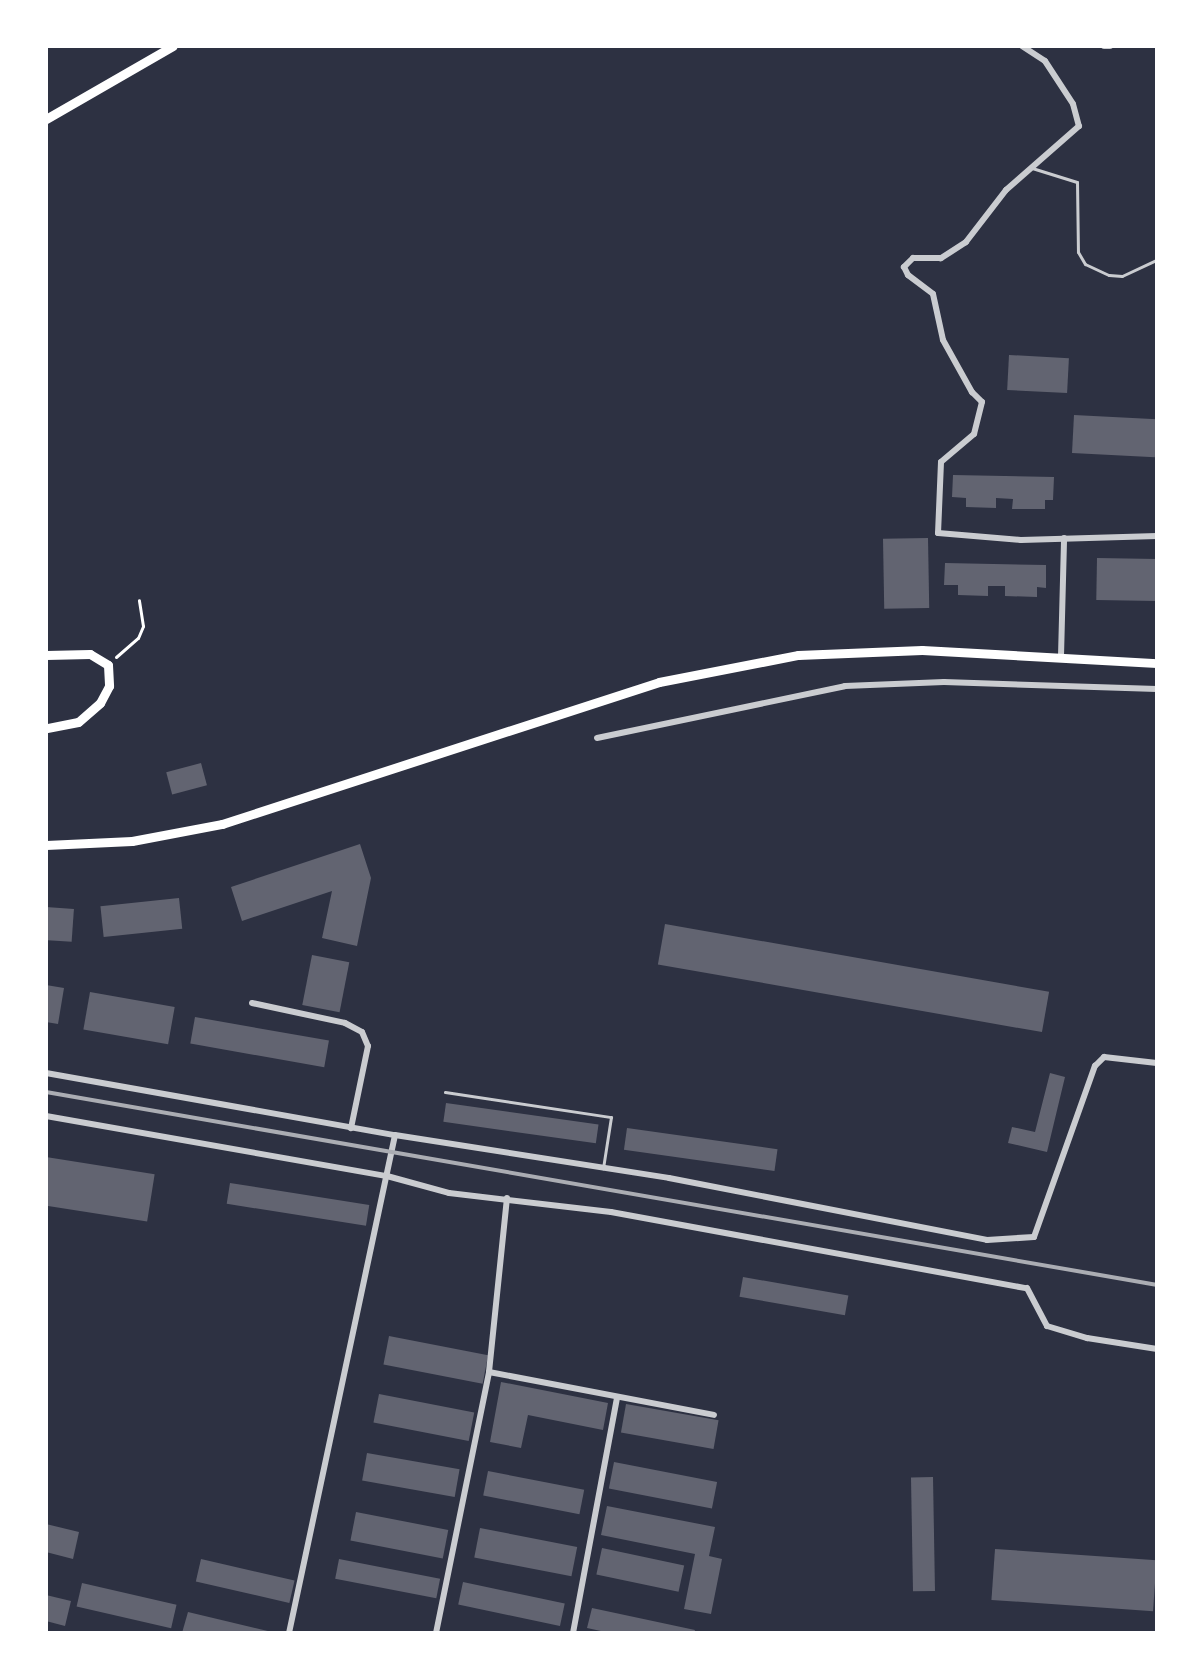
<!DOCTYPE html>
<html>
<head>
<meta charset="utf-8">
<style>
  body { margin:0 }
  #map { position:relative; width:1203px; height:1679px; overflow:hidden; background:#2d3142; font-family:Mulish,sans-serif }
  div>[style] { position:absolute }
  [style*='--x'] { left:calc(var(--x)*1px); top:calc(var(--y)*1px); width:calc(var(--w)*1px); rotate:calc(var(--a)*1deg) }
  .building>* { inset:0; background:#626471; transform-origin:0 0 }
  .path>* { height:3px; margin:-1.5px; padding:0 1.5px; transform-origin:1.5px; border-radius:1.5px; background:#fff }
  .service>* { height:3px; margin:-1.5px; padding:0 1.5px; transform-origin:1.5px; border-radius:1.5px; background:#caccd0 }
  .minor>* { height:6px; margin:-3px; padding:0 3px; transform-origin:3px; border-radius:3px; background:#caccd0 }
  .secondary>* { height:9px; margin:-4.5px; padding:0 4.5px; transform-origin:4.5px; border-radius:4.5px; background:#fff }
  .rail>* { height:4px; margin:-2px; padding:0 2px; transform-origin:2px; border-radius:2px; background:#abadb3 }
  span { translate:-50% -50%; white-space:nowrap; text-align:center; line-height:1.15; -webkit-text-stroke:6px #fff; paint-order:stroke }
  .frame { position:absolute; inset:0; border:48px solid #fff; pointer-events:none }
</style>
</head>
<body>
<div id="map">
  <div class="building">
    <div style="left:1009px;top:355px;width:60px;height:35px;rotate:3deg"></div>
    <div style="left:1074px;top:415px;width:83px;height:38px;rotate:3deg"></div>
    <div style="clip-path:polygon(953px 475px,1054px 477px,1053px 500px,1045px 500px,1045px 509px,1012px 509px,1013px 499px,996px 498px,996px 508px,966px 507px,966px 498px,952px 497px)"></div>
    <div style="left:928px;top:538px;width:70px;height:45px;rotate:89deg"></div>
    <div style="left:1097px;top:558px;width:60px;height:42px;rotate:1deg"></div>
    <div style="clip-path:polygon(945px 563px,1046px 565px,1046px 588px,1037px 587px,1037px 597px,1005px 596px,1005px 586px,988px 586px,988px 596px,958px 595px,958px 585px,944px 585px)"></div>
    <div style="left:201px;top:763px;width:23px;height:36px;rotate:75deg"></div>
    <div style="clip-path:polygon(360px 844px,371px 878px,357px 946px,322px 938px,332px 891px,242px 921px,231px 887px)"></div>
    <div style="left:179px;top:898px;width:31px;height:79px;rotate:84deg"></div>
    <div style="left:46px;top:907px;width:28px;height:33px;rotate:4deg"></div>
    <div style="left:665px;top:924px;width:390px;height:41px;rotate:10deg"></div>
    <div style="left:312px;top:955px;width:38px;height:51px;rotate:11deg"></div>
    <div style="clip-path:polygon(46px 985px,64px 988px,58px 1024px,46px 1022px)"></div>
    <div style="left:90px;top:992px;width:86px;height:38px;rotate:10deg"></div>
    <div style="left:195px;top:1017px;width:136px;height:27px;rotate:10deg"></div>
    <div style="clip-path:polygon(1050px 1073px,1065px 1077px,1047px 1152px,1008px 1143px,1012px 1127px,1035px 1132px)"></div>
    <div style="left:446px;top:1103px;width:154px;height:19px;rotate:8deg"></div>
    <div style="left:627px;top:1128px;width:152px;height:22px;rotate:8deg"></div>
    <div style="left:46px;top:1157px;width:110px;height:48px;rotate:9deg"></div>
    <div style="left:230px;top:1183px;width:141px;height:21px;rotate:9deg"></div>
    <div style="left:743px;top:1277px;width:107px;height:20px;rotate:10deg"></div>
    <div style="left:389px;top:1336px;width:101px;height:29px;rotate:11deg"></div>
    <div style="clip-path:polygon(501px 1382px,608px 1403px,603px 1430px,528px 1415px,521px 1448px,490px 1442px)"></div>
    <div style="left:379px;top:1394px;width:97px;height:29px;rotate:11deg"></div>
    <div style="left:626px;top:1404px;width:94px;height:29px;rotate:10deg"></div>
    <div style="left:367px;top:1453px;width:94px;height:28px;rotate:10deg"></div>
    <div style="left:614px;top:1462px;width:105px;height:27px;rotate:11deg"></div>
    <div style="left:488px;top:1471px;width:98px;height:25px;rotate:11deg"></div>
    <div style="left:933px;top:1477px;width:114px;height:22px;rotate:89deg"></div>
    <div style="clip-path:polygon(607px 1506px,715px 1527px,709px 1556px,722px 1559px,711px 1614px,684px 1609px,695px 1554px,601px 1535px)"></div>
    <div style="left:356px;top:1512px;width:94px;height:29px;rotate:11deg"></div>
    <div style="clip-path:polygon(46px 1524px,79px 1532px,73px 1559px,46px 1552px)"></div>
    <div style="left:480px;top:1528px;width:99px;height:30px;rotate:11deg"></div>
    <div style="left:602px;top:1548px;width:84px;height:27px;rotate:12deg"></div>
    <div style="left:995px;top:1549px;width:162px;height:51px;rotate:4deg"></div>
    <div style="left:201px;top:1559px;width:96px;height:23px;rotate:13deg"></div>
    <div style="left:339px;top:1559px;width:103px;height:20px;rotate:11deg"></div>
    <div style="left:463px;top:1582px;width:104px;height:23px;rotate:12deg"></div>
    <div style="left:82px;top:1583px;width:97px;height:24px;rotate:13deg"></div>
    <div style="clip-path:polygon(46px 1595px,71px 1601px,65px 1626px,46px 1621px)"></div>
    <div style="clip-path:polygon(592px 1608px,695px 1630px,694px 1633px,610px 1633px,587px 1628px)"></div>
    <div style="clip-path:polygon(188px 1612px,272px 1632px,272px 1633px,182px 1633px)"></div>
  </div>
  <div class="path">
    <div style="--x:116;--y:657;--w:29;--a:-41"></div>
    <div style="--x:138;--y:638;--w:13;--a:-67"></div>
    <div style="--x:143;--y:626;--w:26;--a:-99"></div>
  </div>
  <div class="service">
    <div style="--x:1032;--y:168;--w:47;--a:17.3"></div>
    <div style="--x:1077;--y:182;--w:70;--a:89.2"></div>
    <div style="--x:1078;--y:252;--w:14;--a:60"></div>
    <div style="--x:1085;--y:264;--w:26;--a:25"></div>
    <div style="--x:1109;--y:275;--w:13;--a:4"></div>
    <div style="--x:1122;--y:276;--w:38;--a:-25"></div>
    <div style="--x:445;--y:1092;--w:168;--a:8.6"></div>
    <div style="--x:611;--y:1117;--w:52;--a:98.9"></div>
  </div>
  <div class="minor">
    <div style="--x:1022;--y:46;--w:27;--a:33"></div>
    <div style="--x:1045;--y:61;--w:51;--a:56.9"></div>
    <div style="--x:1073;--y:104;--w:23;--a:75"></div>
    <div style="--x:1079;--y:126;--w:97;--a:138.8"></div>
    <div style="--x:1006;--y:190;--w:66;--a:127.6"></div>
    <div style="--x:966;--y:242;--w:30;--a:147"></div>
    <div style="--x:941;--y:258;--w:28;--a:180"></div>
    <div style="--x:913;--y:258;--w:13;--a:135"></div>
    <div style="--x:904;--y:267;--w:9;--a:63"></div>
    <div style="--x:908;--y:275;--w:31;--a:37"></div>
    <div style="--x:933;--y:294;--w:47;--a:77.7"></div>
    <div style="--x:943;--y:340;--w:60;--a:60.9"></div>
    <div style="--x:972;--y:392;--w:14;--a:45"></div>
    <div style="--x:982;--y:402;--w:33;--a:104"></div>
    <div style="--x:974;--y:434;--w:43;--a:139.7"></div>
    <div style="--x:941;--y:462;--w:71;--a:92.4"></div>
    <div style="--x:938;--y:533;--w:83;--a:4.8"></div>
    <div style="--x:1021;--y:540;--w:136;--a:-1.7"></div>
    <div style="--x:1104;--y:46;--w:6;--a:0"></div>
    <div style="--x:1061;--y:656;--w:118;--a:-88.5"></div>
    <div style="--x:597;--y:738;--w:253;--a:-11.8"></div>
    <div style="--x:845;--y:686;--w:99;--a:-2.3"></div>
    <div style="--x:944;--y:682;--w:213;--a:1.9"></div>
    <div style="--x:252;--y:1003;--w:95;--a:12.1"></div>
    <div style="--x:345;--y:1023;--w:19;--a:28"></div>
    <div style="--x:362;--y:1032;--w:15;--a:67"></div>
    <div style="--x:368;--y:1046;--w:84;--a:101.7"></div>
    <div style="--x:46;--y:1073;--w:354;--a:10.1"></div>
    <div style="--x:395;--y:1135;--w:277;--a:8.9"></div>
    <div style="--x:669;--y:1178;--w:324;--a:11"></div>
    <div style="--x:987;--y:1240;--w:47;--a:-3.7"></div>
    <div style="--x:1034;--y:1237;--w:182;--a:-70.4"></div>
    <div style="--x:1095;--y:1066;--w:13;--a:-45"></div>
    <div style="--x:1104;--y:1057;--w:53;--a:6.5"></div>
    <div style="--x:46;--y:1116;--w:346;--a:10"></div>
    <div style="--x:387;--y:1176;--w:64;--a:15.3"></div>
    <div style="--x:449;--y:1193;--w:163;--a:6.7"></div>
    <div style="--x:611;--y:1212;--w:423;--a:10.4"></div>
    <div style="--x:1027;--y:1288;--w:43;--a:62.2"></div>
    <div style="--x:1047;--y:1326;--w:42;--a:16.7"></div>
    <div style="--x:1087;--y:1338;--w:71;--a:8.9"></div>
    <div style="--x:489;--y:1372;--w:229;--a:10.8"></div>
    <div style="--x:289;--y:1633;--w:509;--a:-77.98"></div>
    <div style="--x:436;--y:1633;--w:266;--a:-78.5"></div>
    <div style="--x:489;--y:1372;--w:175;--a:-84.1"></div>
    <div style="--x:573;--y:1633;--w:239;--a:-79.4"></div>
  </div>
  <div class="secondary">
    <div style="--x:46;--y:119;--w:146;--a:-29.9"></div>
    <div style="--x:46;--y:655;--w:44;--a:-1.3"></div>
    <div style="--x:90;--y:654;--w:21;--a:31"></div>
    <div style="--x:108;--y:665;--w:21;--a:87"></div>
    <div style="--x:109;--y:686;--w:19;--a:118"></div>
    <div style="--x:100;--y:703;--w:29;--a:139"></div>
    <div style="--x:78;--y:722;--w:33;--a:169"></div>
    <div style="--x:46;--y:845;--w:86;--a:-2.7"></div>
    <div style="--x:132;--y:841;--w:92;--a:-10.7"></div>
    <div style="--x:222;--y:824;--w:459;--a:-18"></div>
    <div style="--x:659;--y:682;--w:142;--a:-11"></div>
    <div style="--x:798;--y:655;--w:124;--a:-2.3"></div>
    <div style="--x:922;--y:650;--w:235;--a:3.2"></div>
  </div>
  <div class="rail">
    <div style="--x:46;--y:1092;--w:1128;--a:9.85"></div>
  </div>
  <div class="frame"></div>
</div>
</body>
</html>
